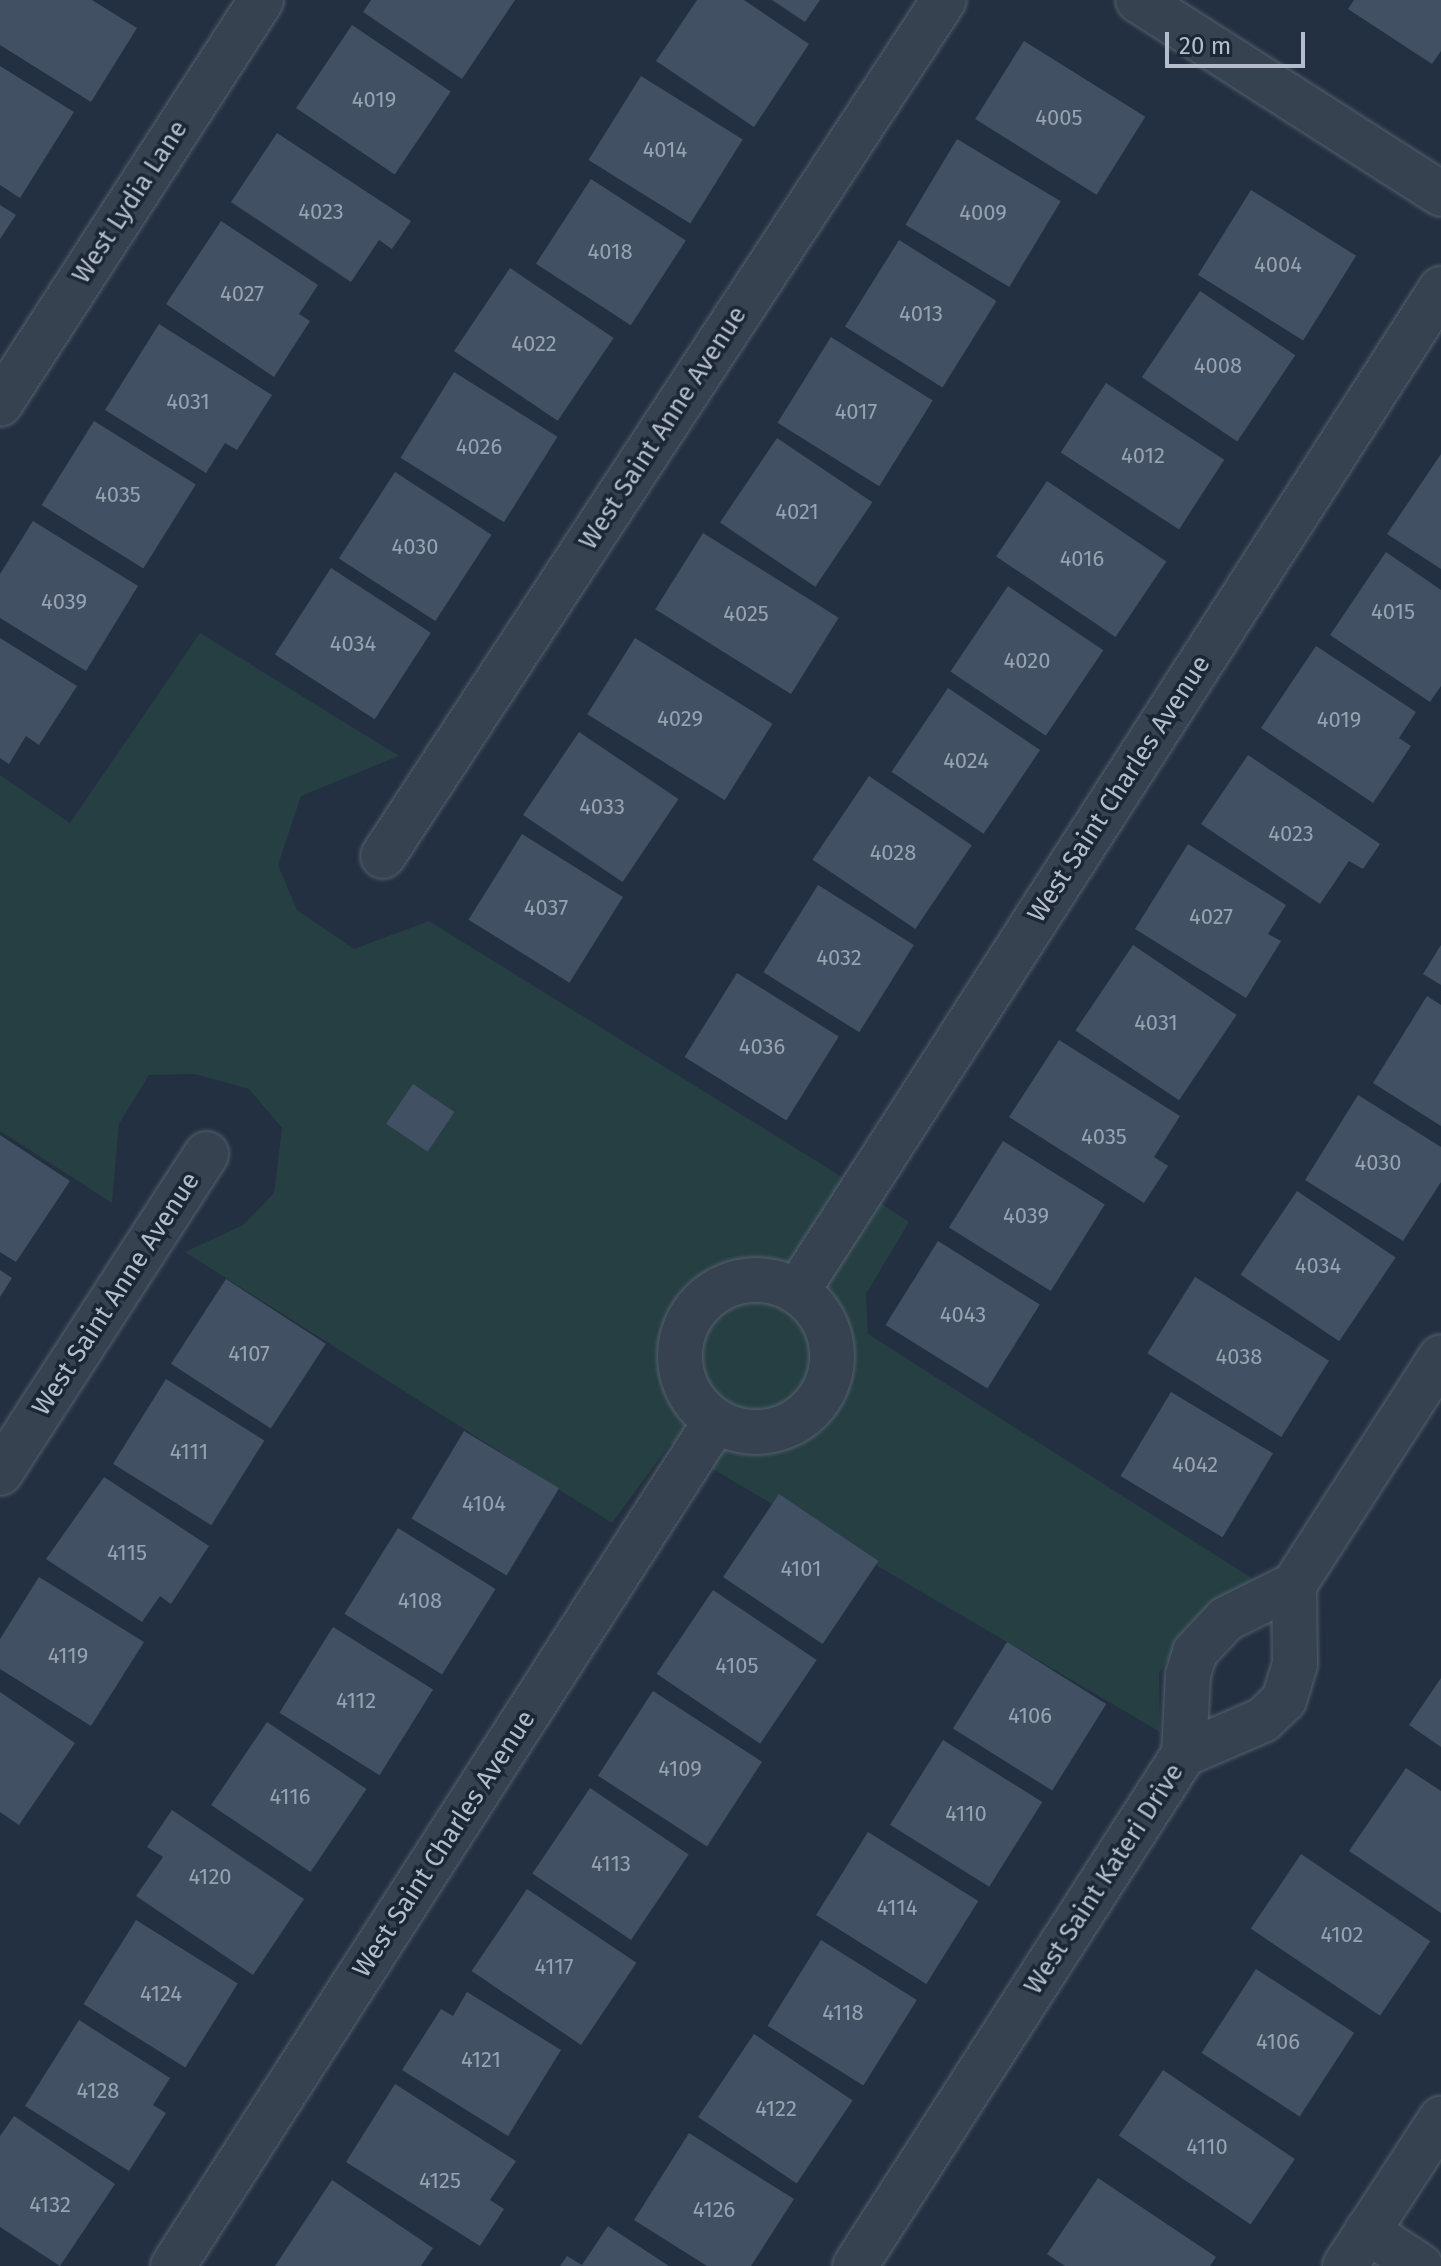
<!DOCTYPE html>
<html>
<head>
<meta charset="utf-8">
<style>
  body { margin:0 }
  #map { position:relative; width:1441px; height:2266px; overflow:hidden; background:#233041; font-family:"Fira Sans",sans-serif }
  div>[style] { position:absolute }
  [style*='--x'] { left:calc(var(--x)*1px); top:calc(var(--y)*1px); width:calc(var(--w)*1px); rotate:calc(var(--a)*1deg) }
  .green>* { inset:0; background:#253f42 }
  .building>* { inset:0; background:#415063; transform-origin:0 0 }
  .roads { filter:drop-shadow(0 0 2px #55606e) drop-shadow(0 0 2px #55606e) }
  .minor>* { height:44px; margin:-22px; padding:0 22px; transform-origin:22px; border-radius:22px; background:#374251 }
  .minor>.ring { margin:-22px; padding:0; box-sizing:content-box; background:none; border:44px solid #374251; border-radius:50% }
  .tertiary>* { height:44px; margin:-22px; padding:0 22px; transform-origin:22px; border-radius:22px; background:#374251 }
  span { translate:-50% -50%; white-space:nowrap; text-align:center; line-height:1.15; -webkit-text-stroke:7px #1c2736; paint-order:stroke }
  .number-label { font-size:22px; color:#97a2b1 }
  .number-label span { -webkit-text-stroke-width:0 }
  .street-label { font-size:26px; color:#b4bdcb }
  .scale { position:absolute; left:1165px; top:32px; width:140px; height:36px; box-sizing:border-box; border:4px solid #b4bdcb; border-top:0; padding-left:10px; font-size:24px; line-height:28px; white-space:nowrap; color:#b4bdcb; -webkit-text-stroke:6px #1c2736; paint-order:stroke }
</style>
</head>
<body>
<div id="map">
  <div class="green">
    <div style="clip-path:polygon(200px 633px,399px 756px,301px 796px,278px 865px,297px 910px,354px 949px,429px 921px,826px 1167px,909px 1222px,866px 1294px,868px 1334px,1261px 1584px,1193px 1623px,1159px 1673px,1160px 1732px,670px 1444px,612px 1523px,185px 1252px,243px 1225px,274px 1193px,282px 1128px,249px 1089px,195px 1074px,149px 1075px,119px 1124px,112px 1203px,0 1131px,0 775px,70px 823px)"></div>
  </div>
  <div class="building">
    <div style="clip-path:polygon(0 0,92px 0,137px 28px,91px 102px,0 45px)"></div>
    <div style="clip-path:polygon(371px 0,515px 0,462px 79px,363px 12px)"></div>
    <div style="clip-path:polygon(697px 0,744px 0,809px 44px,754px 127px,656px 61px)"></div>
    <div style="clip-path:polygon(772px 0,820px 0,805px 22px)"></div>
    <div style="clip-path:polygon(1354px 0,1441px 0,1441px 51px,1432px 64px,1348px 9px)"></div>
    <div style="left:352px;top:25px;width:119px;height:100px;rotate:34deg"></div>
    <div style="left:1024px;top:41px;width:143px;height:92px;rotate:32deg"></div>
    <div style="clip-path:polygon(0 66px,74px 112px,20px 198px,0 185px)"></div>
    <div style="left:641px;top:76px;width:120px;height:99px;rotate:32deg"></div>
    <div style="clip-path:polygon(277px 133px,411px 221px,392px 249px,379px 240px,351px 282px,231px 202px)"></div>
    <div style="left:957px;top:139px;width:121px;height:100px;rotate:31deg"></div>
    <div style="left:591px;top:179px;width:113px;height:101px;rotate:33deg"></div>
    <div style="left:1251px;top:190px;width:124px;height:100px;rotate:32deg"></div>
    <div style="clip-path:polygon(0 205px,16px 215px,0 239px)"></div>
    <div style="clip-path:polygon(221px 221px,318px 285px,299px 314px,310px 321px,274px 377px,166px 304px)"></div>
    <div style="left:899px;top:240px;width:115px;height:102px;rotate:32deg"></div>
    <div style="left:510px;top:268px;width:125px;height:100px;rotate:34deg"></div>
    <div style="left:1200px;top:291px;width:115px;height:104px;rotate:34deg"></div>
    <div style="clip-path:polygon(159px 324px,272px 395px,237px 450px,225px 443px,206px 473px,105px 410px)"></div>
    <div style="left:831px;top:337px;width:120px;height:101px;rotate:32deg"></div>
    <div style="left:454px;top:372px;width:122px;height:101px;rotate:32deg"></div>
    <div style="left:1106px;top:383px;width:141px;height:83px;rotate:33deg"></div>
    <div style="left:94px;top:421px;width:120px;height:99px;rotate:32deg"></div>
    <div style="left:777px;top:438px;width:115px;height:102px;rotate:34deg"></div>
    <div style="clip-path:polygon(1441px 454px,1441px 569px,1387px 534px)"></div>
    <div style="left:395px;top:472px;width:115px;height:103px;rotate:33deg"></div>
    <div style="left:1047px;top:481px;width:144px;height:91px;rotate:34deg"></div>
    <div style="clip-path:polygon(33px 521px,138px 586px,86px 671px,0 618px,0 574px)"></div>
    <div style="left:703px;top:533px;width:160px;height:90px;rotate:32deg"></div>
    <div style="clip-path:polygon(1386px 552px,1441px 590px,1441px 686px,1430px 702px,1330px 635px)"></div>
    <div style="left:331px;top:568px;width:119px;height:103px;rotate:33deg"></div>
    <div style="left:1008px;top:586px;width:115px;height:103px;rotate:34deg"></div>
    <div style="clip-path:polygon(0 638px,77px 686px,39px 745px,26px 736px,9px 764px,0 758px)"></div>
    <div style="left:635px;top:638px;width:162px;height:90px;rotate:32deg"></div>
    <div style="clip-path:polygon(1316px 646px,1416px 712px,1399px 738px,1411px 746px,1373px 803px,1261px 728px)"></div>
    <div style="left:948px;top:688px;width:111px;height:101px;rotate:34deg"></div>
    <div style="left:579px;top:732px;width:120px;height:100px;rotate:34deg"></div>
    <div style="clip-path:polygon(1248px 755px,1380px 844px,1363px 869px,1349px 861px,1320px 904px,1201px 824px)"></div>
    <div style="left:869px;top:776px;width:124px;height:101px;rotate:34deg"></div>
    <div style="left:522px;top:834px;width:119px;height:101px;rotate:32deg"></div>
    <div style="clip-path:polygon(1188px 844px,1286px 905px,1268px 934px,1281px 941px,1246px 998px,1135px 929px)"></div>
    <div style="left:818px;top:885px;width:113px;height:103px;rotate:32deg"></div>
    <div style="left:1133px;top:945px;width:125px;height:103px;rotate:34deg"></div>
    <div style="clip-path:polygon(1441px 945px,1441px 985px,1423px 974px)"></div>
    <div style="left:737px;top:973px;width:120px;height:99px;rotate:32deg"></div>
    <div style="clip-path:polygon(1427px 996px,1441px 1005px,1441px 1126px,1373px 1083px)"></div>
    <div style="clip-path:polygon(1059px 1040px,1180px 1116px,1154px 1157px,1168px 1166px,1144px 1203px,1009px 1117px)"></div>
    <div style="left:413px;top:1084px;width:50px;height:48px;rotate:34deg"></div>
    <div style="clip-path:polygon(1358px 1095px,1441px 1147px,1441px 1182px,1403px 1241px,1305px 1180px)"></div>
    <div style="clip-path:polygon(0 1135px,70px 1181px,16px 1262px,0 1252px)"></div>
    <div style="left:1003px;top:1141px;width:120px;height:102px;rotate:32deg"></div>
    <div style="left:1297px;top:1191px;width:119px;height:101px;rotate:34deg"></div>
    <div style="left:938px;top:1241px;width:120px;height:99px;rotate:32deg"></div>
    <div style="clip-path:polygon(0 1270px,12px 1278px,0 1297px)"></div>
    <div style="left:1195px;top:1277px;width:158px;height:90px;rotate:32deg"></div>
    <div style="left:226px;top:1279px;width:119px;height:101px;rotate:33deg"></div>
    <div style="left:166px;top:1379px;width:116px;height:100px;rotate:32deg"></div>
    <div style="left:1171px;top:1392px;width:119px;height:98px;rotate:31deg"></div>
    <div style="left:464px;top:1431px;width:111px;height:102px;rotate:31deg"></div>
    <div style="clip-path:polygon(104px 1477px,209px 1546px,171px 1604px,160px 1596px,142px 1622px,46px 1559px)"></div>
    <div style="left:779px;top:1494px;width:120px;height:100px;rotate:34deg"></div>
    <div style="left:398px;top:1528px;width:115px;height:101px;rotate:32deg"></div>
    <div style="clip-path:polygon(39px 1577px,144px 1642px,91px 1726px,0 1669px,0 1639px)"></div>
    <div style="left:713px;top:1590px;width:125px;height:101px;rotate:34deg"></div>
    <div style="left:333px;top:1627px;width:118px;height:101px;rotate:32deg"></div>
    <div style="left:1007px;top:1642px;width:117px;height:102px;rotate:32deg"></div>
    <div style="clip-path:polygon(1441px 1678px,1441px 1747px,1409px 1725px)"></div>
    <div style="left:653px;top:1691px;width:130px;height:101px;rotate:33deg"></div>
    <div style="clip-path:polygon(0 1692px,75px 1743px,19px 1825px,0 1812px)"></div>
    <div style="left:267px;top:1722px;width:120px;height:100px;rotate:34deg"></div>
    <div style="left:943px;top:1740px;width:117px;height:100px;rotate:32deg"></div>
    <div style="clip-path:polygon(1406px 1768px,1441px 1791px,1441px 1913px,1349px 1851px)"></div>
    <div style="left:590px;top:1788px;width:119px;height:103px;rotate:34deg"></div>
    <div style="clip-path:polygon(172px 1810px,304px 1899px,253px 1975px,136px 1896px,163px 1857px,147px 1847px)"></div>
    <div style="left:868px;top:1832px;width:130px;height:98px;rotate:32deg"></div>
    <div style="left:1301px;top:1854px;width:156px;height:90px;rotate:34deg"></div>
    <div style="left:527px;top:1889px;width:132px;height:99px;rotate:34deg"></div>
    <div style="left:136px;top:1920px;width:120px;height:99px;rotate:32deg"></div>
    <div style="left:821px;top:1940px;width:113px;height:101px;rotate:32deg"></div>
    <div style="left:1256px;top:1969px;width:117px;height:100px;rotate:33deg"></div>
    <div style="clip-path:polygon(467px 1992px,561px 2050px,508px 2136px,402px 2070px,441px 2009px,453px 2016px)"></div>
    <div style="clip-path:polygon(79px 2020px,170px 2078px,153px 2105px,166px 2113px,129px 2171px,25px 2106px)"></div>
    <div style="left:754px;top:2034px;width:119px;height:100px;rotate:34deg"></div>
    <div style="left:1163px;top:2070px;width:159px;height:79px;rotate:34deg"></div>
    <div style="clip-path:polygon(395px 2084px,516px 2161px,490px 2200px,504px 2209px,480px 2246px,346px 2162px)"></div>
    <div style="clip-path:polygon(14px 2116px,115px 2184px,60px 2266px,0 2227px,0 2136px)"></div>
    <div style="clip-path:polygon(689px 2133px,794px 2199px,751px 2266px,707px 2266px,634px 2220px)"></div>
    <div style="clip-path:polygon(1098px 2178px,1216px 2257px,1210px 2266px,1065px 2266px,1047px 2254px)"></div>
    <div style="clip-path:polygon(332px 2180px,433px 2248px,421px 2266px,275px 2266px)"></div>
    <div style="clip-path:polygon(608px 2226px,669px 2266px,560px 2266px,567px 2256px,582px 2265px)"></div>
  </div>
  <div class="roads">
    <div class="minor">
      <div style="--x:1138;--y:0;--w:360;--a:32.6"></div>
      <div style="--x:0;--y:404;--w:481;--a:-57.1"></div>
      <div style="--x:383;--y:856;--w:1023;--a:-56.76"></div>
      <div class="ring" style="left:680px;top:1280px;width:108px;height:108px"></div>
      <div style="--x:798;--y:1290;--w:1190;--a:-57.29"></div>
      <div style="--x:0;--y:1473;--w:380;--a:-57.1"></div>
      <div style="--x:1184;--y:1754;--w:79;--a:-87.1"></div>
      <div style="--x:1188;--y:1675;--w:24;--a:-73"></div>
      <div style="--x:1195;--y:1652;--w:45;--a:-46.8"></div>
      <div style="--x:1226;--y:1619;--w:76;--a:-26.6"></div>
      <div style="--x:1367;--y:2231;--w:64;--a:33.4"></div>
      <div style="--x:173;--y:2266;--w:1003;--a:-57.29"></div>
      <div style="--x:855;--y:2266;--w:609;--a:-57.28"></div>
      <div style="--x:1184;--y:1754;--w:86;--a:-23.3"></div>
      <div style="--x:1263;--y:1720;--w:29;--a:-44"></div>
      <div style="--x:1284;--y:1700;--w:38;--a:-73"></div>
      <div style="--x:1295;--y:1664;--w:79;--a:-90.7"></div>
      <div style="--x:1294;--y:1585;--w:271;--a:-57.2"></div>
    </div>
    <div class="tertiary">
      <div style="--x:1345;--y:2266;--w:176;--a:-56.9"></div>
    </div>
  </div>
  <div class="number-label">
    <span style="left:374px;top:100px">4019</span>
    <span style="left:1059px;top:118px">4005</span>
    <span style="left:665px;top:150px">4014</span>
    <span style="left:321px;top:212px">4023</span>
    <span style="left:983px;top:213px">4009</span>
    <span style="left:610px;top:252px">4018</span>
    <span style="left:1278px;top:265px">4004</span>
    <span style="left:242px;top:294px">4027</span>
    <span style="left:921px;top:314px">4013</span>
    <span style="left:534px;top:344px">4022</span>
    <span style="left:1218px;top:366px">4008</span>
    <span style="left:188px;top:402px">4031</span>
    <span style="left:856px;top:412px">4017</span>
    <span style="left:479px;top:447px">4026</span>
    <span style="left:1143px;top:456px">4012</span>
    <span style="left:118px;top:495px">4035</span>
    <span style="left:797px;top:512px">4021</span>
    <span style="left:415px;top:547px">4030</span>
    <span style="left:1082px;top:559px">4016</span>
    <span style="left:64px;top:602px">4039</span>
    <span style="left:1393px;top:612px">4015</span>
    <span style="left:746px;top:614px">4025</span>
    <span style="left:353px;top:644px">4034</span>
    <span style="left:1027px;top:661px">4020</span>
    <span style="left:680px;top:719px">4029</span>
    <span style="left:1339px;top:720px">4019</span>
    <span style="left:966px;top:761px">4024</span>
    <span style="left:602px;top:807px">4033</span>
    <span style="left:1291px;top:834px">4023</span>
    <span style="left:893px;top:853px">4028</span>
    <span style="left:546px;top:908px">4037</span>
    <span style="left:1211px;top:917px">4027</span>
    <span style="left:839px;top:958px">4032</span>
    <span style="left:1156px;top:1023px">4031</span>
    <span style="left:762px;top:1047px">4036</span>
    <span style="left:1104px;top:1137px">4035</span>
    <span style="left:1378px;top:1163px">4030</span>
    <span style="left:1026px;top:1216px">4039</span>
    <span style="left:1318px;top:1266px">4034</span>
    <span style="left:963px;top:1315px">4043</span>
    <span style="left:249px;top:1354px">4107</span>
    <span style="left:1239px;top:1357px">4038</span>
    <span style="left:189px;top:1452px">4111</span>
    <span style="left:1195px;top:1465px">4042</span>
    <span style="left:484px;top:1504px">4104</span>
    <span style="left:127px;top:1553px">4115</span>
    <span style="left:801px;top:1569px">4101</span>
    <span style="left:420px;top:1601px">4108</span>
    <span style="left:68px;top:1656px">4119</span>
    <span style="left:737px;top:1666px">4105</span>
    <span style="left:356px;top:1701px">4112</span>
    <span style="left:1030px;top:1716px">4106</span>
    <span style="left:680px;top:1769px">4109</span>
    <span style="left:290px;top:1797px">4116</span>
    <span style="left:966px;top:1814px">4110</span>
    <span style="left:611px;top:1864px">4113</span>
    <span style="left:210px;top:1877px">4120</span>
    <span style="left:897px;top:1908px">4114</span>
    <span style="left:1342px;top:1935px">4102</span>
    <span style="left:554px;top:1967px">4117</span>
    <span style="left:161px;top:1994px">4124</span>
    <span style="left:843px;top:2013px">4118</span>
    <span style="left:1278px;top:2042px">4106</span>
    <span style="left:481px;top:2060px">4121</span>
    <span style="left:98px;top:2091px">4128</span>
    <span style="left:776px;top:2109px">4122</span>
    <span style="left:1207px;top:2147px">4110</span>
    <span style="left:440px;top:2181px">4125</span>
    <span style="left:50px;top:2205px">4132</span>
    <span style="left:714px;top:2210px">4126</span>
  </div>
  <div class="street-label">
    <span style="left:130px;top:202px;rotate:-57deg">West Lydia Lane</span>
    <span style="left:663px;top:428px;rotate:-57deg">West Saint Anne Avenue</span>
    <span style="left:1119px;top:789px;rotate:-57deg">West Saint Charles Avenue</span>
    <span style="left:116px;top:1294px;rotate:-57deg">West Saint Anne Avenue</span>
    <span style="left:444px;top:1844px;rotate:-57deg">West Saint Charles Avenue</span>
    <span style="left:1104px;top:1879px;rotate:-57deg">West Saint Kateri Drive</span>
  </div>
  <div class="scale">20 m</div>
</div>
</body>
</html>
